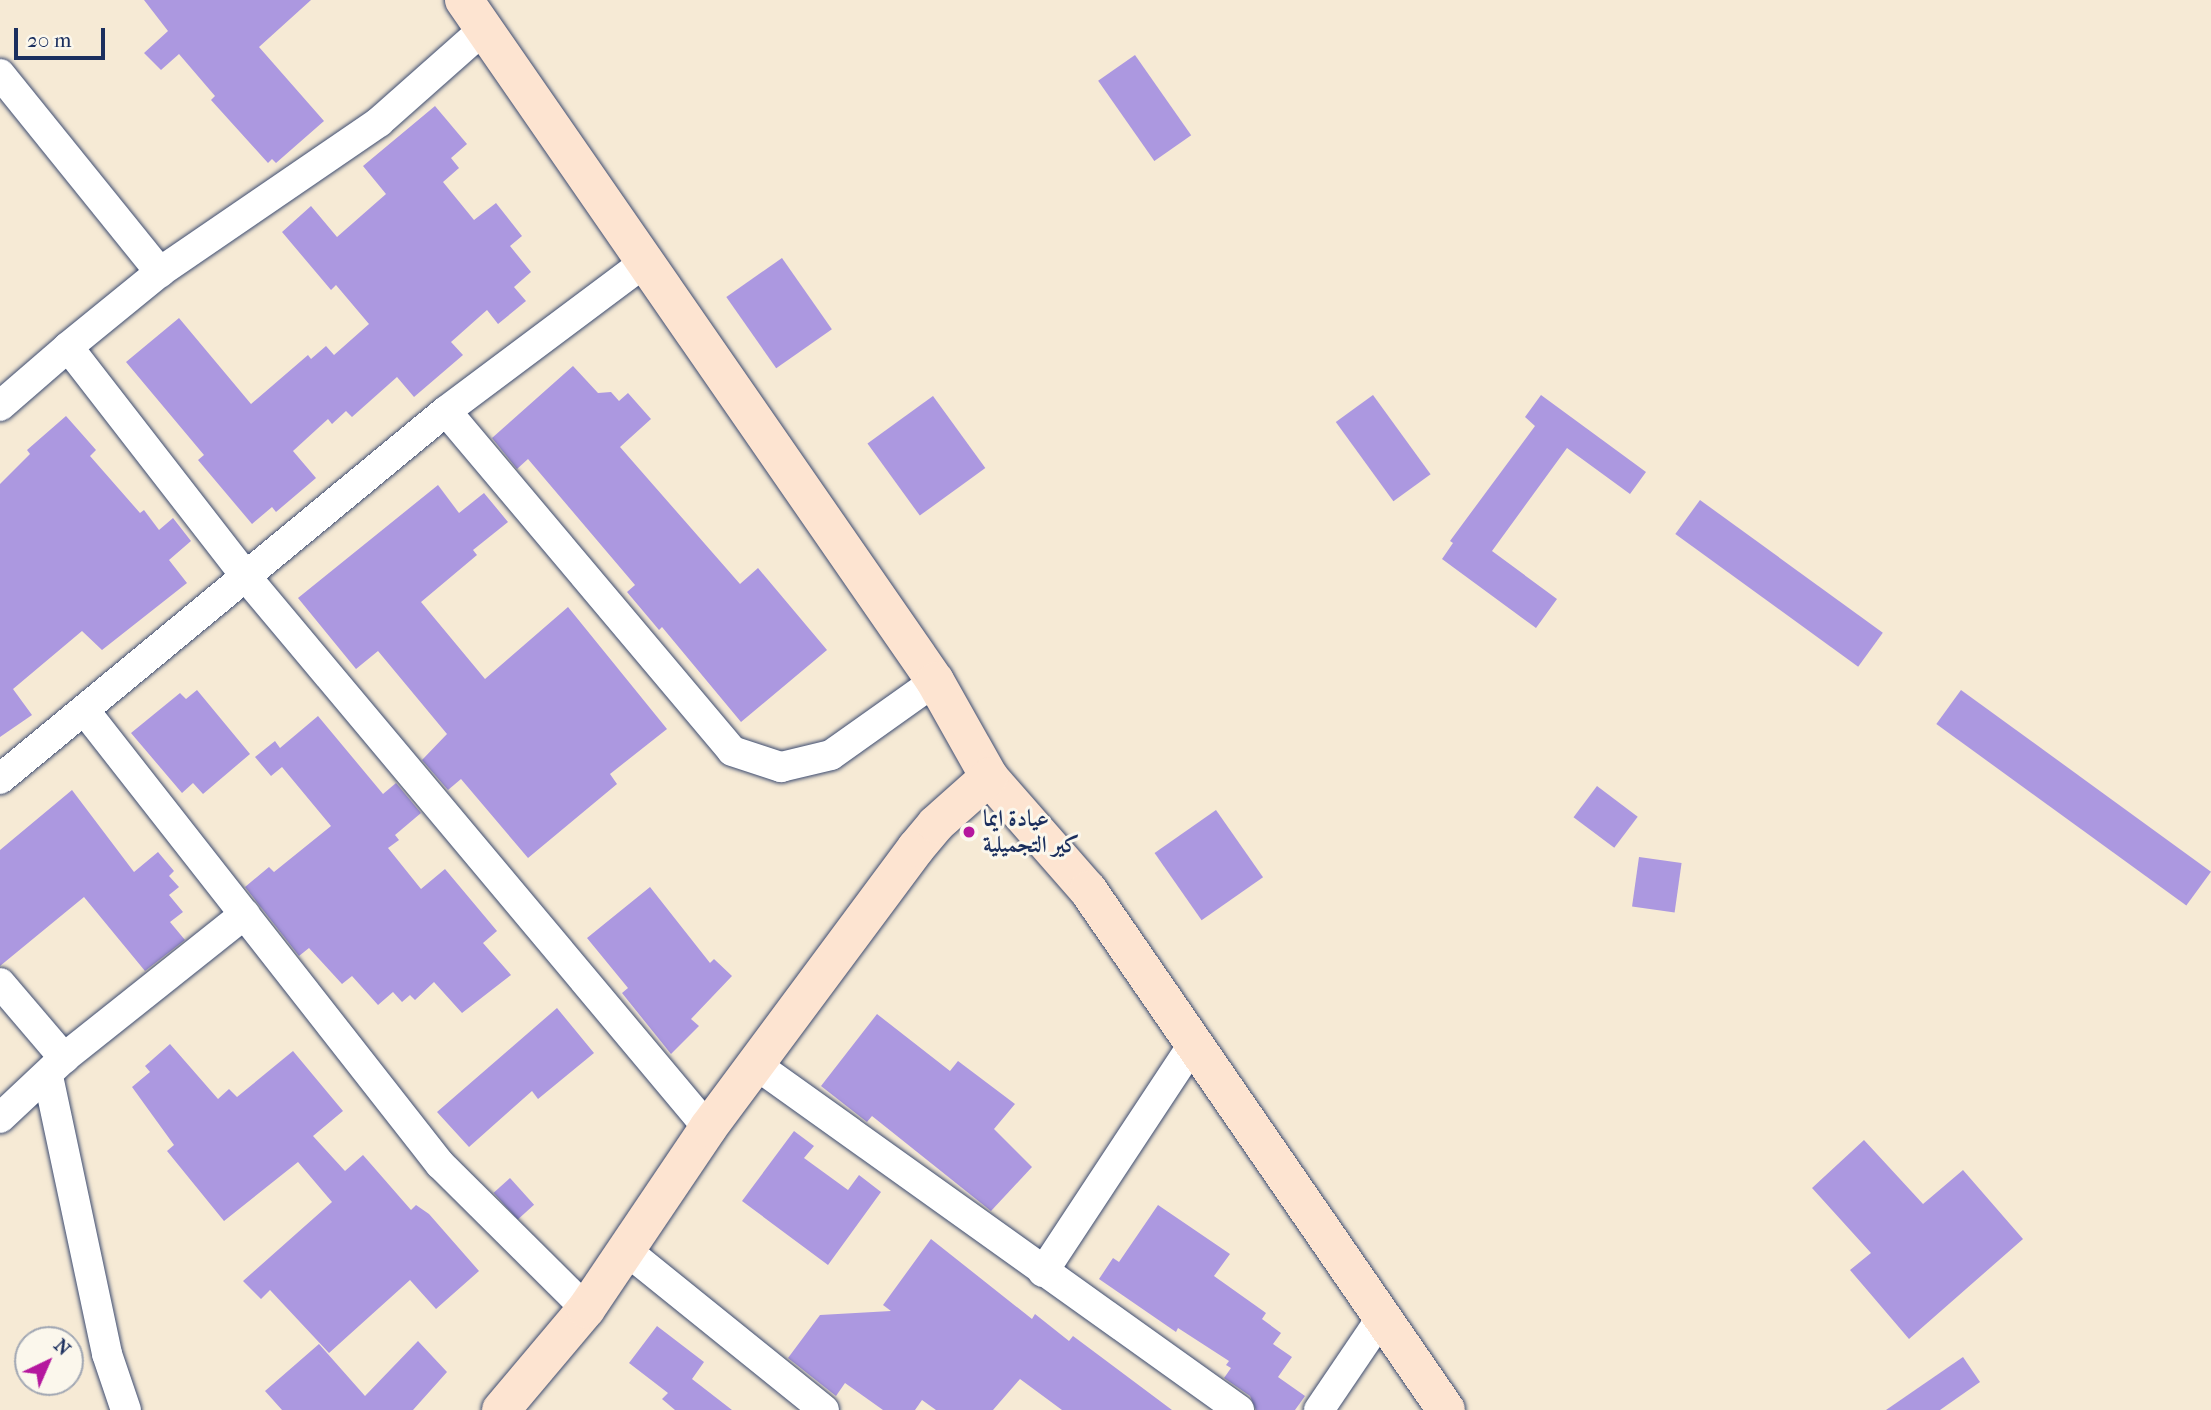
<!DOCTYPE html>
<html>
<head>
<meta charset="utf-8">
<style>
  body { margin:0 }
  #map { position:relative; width:2211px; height:1410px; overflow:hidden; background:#f6ead5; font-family:"IM FELL French Canon",Amiri,serif }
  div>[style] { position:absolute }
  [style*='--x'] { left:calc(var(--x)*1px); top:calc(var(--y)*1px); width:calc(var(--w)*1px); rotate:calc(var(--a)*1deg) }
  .building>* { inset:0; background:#ac98e0; transform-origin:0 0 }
  .roads { filter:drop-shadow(0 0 2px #3c4b70) drop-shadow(0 0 2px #3c4b70) }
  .street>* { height:30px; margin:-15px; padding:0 15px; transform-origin:15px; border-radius:15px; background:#fff }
  .secondary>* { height:38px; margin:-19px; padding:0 19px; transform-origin:19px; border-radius:19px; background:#fde4d1 }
  .dots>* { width:19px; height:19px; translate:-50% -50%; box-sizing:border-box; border:4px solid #fbf7ec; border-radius:50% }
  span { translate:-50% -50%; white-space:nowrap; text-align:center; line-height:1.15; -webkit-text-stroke:6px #fbf7ec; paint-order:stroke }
  .poi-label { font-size:23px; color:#1b2f5e; font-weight:700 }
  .left { translate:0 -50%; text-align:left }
  .north { position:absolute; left:14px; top:1326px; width:70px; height:70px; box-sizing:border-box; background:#fbf7ec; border:2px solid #a1a7b3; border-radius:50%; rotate:44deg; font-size:19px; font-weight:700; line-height:28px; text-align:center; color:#1b2f5e }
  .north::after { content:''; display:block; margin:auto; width:24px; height:32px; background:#b5179e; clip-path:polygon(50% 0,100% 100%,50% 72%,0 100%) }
  .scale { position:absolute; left:14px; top:28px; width:91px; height:32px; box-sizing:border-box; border:4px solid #1b2f5e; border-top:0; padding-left:9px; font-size:21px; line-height:24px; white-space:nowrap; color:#1b2f5e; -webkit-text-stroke:5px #fbf7ec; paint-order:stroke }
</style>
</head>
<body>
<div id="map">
  <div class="building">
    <div style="clip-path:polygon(144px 0,311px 0,259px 47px,324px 121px,276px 163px,272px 159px,268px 163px,211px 100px,215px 96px,179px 54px,161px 70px,144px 53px,168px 31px)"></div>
    <div style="left:1135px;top:55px;width:98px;height:45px;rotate:55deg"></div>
    <div style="clip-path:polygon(435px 106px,467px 144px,451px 158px,459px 168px,443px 182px,474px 220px,496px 203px,522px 236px,510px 246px,531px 272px,514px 287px,526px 301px,498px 324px,487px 310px,451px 342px,463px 355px,414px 397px,397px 377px,352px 417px,346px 411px,332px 424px,328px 419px,293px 451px,316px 478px,276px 512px,272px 507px,252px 524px,198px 460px,204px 455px,126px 362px,179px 318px,251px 404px,308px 355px,311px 359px,326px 346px,334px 355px,369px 324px,336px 285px,331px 290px,282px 232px,311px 206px,337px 237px,386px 194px,363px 166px)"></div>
    <div style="left:782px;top:258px;width:87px;height:68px;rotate:55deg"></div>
    <div style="clip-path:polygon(573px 366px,598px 393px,611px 392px,619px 401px,628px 393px,651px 419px,620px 447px,740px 584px,758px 568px,827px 650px,741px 722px,662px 627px,659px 630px,627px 592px,635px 585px,528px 459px,517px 469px,492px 438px)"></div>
    <div style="left:1373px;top:395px;width:98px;height:46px;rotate:54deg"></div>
    <div style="clip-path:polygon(1541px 395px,1646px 472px,1630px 494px,1567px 448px,1492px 551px,1557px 599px,1536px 628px,1442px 559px,1453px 543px,1450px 541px,1535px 426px,1525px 417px)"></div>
    <div style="left:933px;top:396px;width:89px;height:81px;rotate:54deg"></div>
    <div style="clip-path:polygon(66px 416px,96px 450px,90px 456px,140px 513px,144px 510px,159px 530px,173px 518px,191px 541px,169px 560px,187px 583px,102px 650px,82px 631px,13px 689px,32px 715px,0 737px,0 484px,30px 454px,27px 450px)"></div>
    <div style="clip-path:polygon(438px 485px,459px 513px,484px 493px,508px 522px,473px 550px,477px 555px,421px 602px,485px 679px,568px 607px,667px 729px,610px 774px,617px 784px,528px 858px,461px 779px,448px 790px,422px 760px,447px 734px,378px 651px,356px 669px,298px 598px)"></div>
    <div style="left:1700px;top:500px;width:226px;height:42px;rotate:36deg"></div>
    <div style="clip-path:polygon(197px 690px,250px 754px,203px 794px,193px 783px,182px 793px,131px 733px,180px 693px,186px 699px)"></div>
    <div style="left:1961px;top:690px;width:309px;height:42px;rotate:36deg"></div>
    <div style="clip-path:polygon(318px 716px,383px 794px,396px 783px,421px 813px,395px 835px,399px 840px,388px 848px,421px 889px,445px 869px,497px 931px,483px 943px,511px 975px,462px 1013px,434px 982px,415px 1000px,410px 995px,402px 1002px,393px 992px,378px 1005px,352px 976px,342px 984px,309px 948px,299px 956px,245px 887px,269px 867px,274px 872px,331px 826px,282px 767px,271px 776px,255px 757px,275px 741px,280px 748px)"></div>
    <div style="left:1597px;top:786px;width:51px;height:39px;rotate:37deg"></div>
    <div style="clip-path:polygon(72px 790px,134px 872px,158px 852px,174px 871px,169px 876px,179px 887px,169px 895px,183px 912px,170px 922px,185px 940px,145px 971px,84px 897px,0 966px,0 850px)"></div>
    <div style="left:1216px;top:810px;width:82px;height:75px;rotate:55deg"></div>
    <div style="left:1639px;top:857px;width:43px;height:50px;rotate:8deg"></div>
    <div style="clip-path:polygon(650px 887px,710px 963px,714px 959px,732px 976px,691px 1019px,699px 1026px,671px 1054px,622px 993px,628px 988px,587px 938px)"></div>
    <div style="clip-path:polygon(557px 1008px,594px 1053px,538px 1099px,532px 1091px,469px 1147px,437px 1112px)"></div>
    <div style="clip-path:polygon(877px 1014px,950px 1071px,958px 1061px,1015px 1104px,994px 1129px,1032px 1167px,991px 1211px,872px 1116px,867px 1122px,821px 1086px)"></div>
    <div style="clip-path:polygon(170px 1044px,218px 1099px,229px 1089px,237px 1097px,293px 1051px,343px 1111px,313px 1136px,345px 1171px,363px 1155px,411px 1210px,416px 1205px,429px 1214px,479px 1271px,436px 1309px,410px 1280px,329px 1353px,270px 1290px,261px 1299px,243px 1281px,332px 1202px,298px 1162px,224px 1221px,167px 1151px,174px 1145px,132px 1087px,150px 1072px,145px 1066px)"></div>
    <div style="clip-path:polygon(794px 1131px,814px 1146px,804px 1158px,848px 1190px,859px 1175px,881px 1192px,828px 1265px,742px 1201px)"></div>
    <div style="clip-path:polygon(1864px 1140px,1923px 1204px,1963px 1170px,2023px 1239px,1909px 1339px,1850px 1270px,1871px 1253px,1812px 1188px)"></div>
    <div style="left:510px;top:1178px;width:36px;height:22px;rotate:48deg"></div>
    <div style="clip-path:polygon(1158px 1205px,1230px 1254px,1214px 1276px,1266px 1313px,1262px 1319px,1281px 1333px,1273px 1344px,1292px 1357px,1278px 1377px,1305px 1396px,1295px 1410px,1256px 1410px,1250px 1396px,1224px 1378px,1231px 1368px,1226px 1365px,1229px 1361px,1178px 1328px,1176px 1332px,1099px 1279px,1113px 1258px,1119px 1262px)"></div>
    <div style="clip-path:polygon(931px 1239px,1032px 1319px,1035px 1314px,1069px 1341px,1073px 1336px,1172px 1410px,1062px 1410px,1020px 1379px,993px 1410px,936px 1410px,922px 1400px,915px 1410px,883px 1410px,845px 1383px,836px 1396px,788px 1358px,820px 1315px,891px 1311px,883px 1305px)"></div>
    <div style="clip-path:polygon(657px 1326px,704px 1362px,692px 1379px,732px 1410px,675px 1410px,662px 1399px,668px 1393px,629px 1363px)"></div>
    <div style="clip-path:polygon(418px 1341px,447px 1372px,413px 1410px,282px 1410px,265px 1391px,319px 1344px,365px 1396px)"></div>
    <div style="clip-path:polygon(1963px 1357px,1980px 1382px,1940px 1410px,1886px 1410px)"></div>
  </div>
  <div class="roads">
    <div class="street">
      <div style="--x:484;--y:29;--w:140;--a:138.5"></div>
      <div style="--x:379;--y:122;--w:265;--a:145.6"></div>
      <div style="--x:160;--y:272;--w:119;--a:140.8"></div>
      <div style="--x:68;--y:347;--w:292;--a:52.2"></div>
      <div style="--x:247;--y:578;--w:718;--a:50.03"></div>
      <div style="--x:0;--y:74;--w:255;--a:51.1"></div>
      <div style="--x:0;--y:406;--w:90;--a:-40.9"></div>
      <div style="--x:446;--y:411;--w:444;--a:49.9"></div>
      <div style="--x:732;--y:751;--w:52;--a:18.1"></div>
      <div style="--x:781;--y:767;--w:51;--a:-13.5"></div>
      <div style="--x:831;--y:755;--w:128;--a:-35.4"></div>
      <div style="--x:85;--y:711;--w:576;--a:51.92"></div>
      <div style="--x:440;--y:1164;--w:206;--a:44.8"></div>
      <div style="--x:0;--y:779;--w:578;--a:-39.53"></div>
      <div style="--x:446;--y:411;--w:252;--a:-36.8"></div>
      <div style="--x:0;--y:983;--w:99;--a:49.5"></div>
      <div style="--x:755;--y:1064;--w:595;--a:35.56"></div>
      <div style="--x:48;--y:1076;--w:284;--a:78"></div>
      <div style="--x:107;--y:1354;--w:59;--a:71.3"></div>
      <div style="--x:0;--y:1118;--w:88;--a:-43.2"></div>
      <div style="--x:64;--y:1058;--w:231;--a:-38.5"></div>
      <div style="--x:627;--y:1251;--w:253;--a:38.9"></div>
      <div style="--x:1043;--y:1272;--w:274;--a:-56.6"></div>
      <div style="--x:1319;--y:1410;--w:112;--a:-55.9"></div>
    </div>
    <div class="secondary">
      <div style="--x:464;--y:0;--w:828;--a:55.33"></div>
      <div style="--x:935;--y:681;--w:110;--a:60.6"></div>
      <div style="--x:989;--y:777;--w:150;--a:48.8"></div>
      <div style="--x:1088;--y:890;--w:631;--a:55.45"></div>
      <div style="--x:501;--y:1410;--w:132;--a:-49.9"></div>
      <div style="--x:586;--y:1309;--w:218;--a:-56"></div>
      <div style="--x:708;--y:1128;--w:349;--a:-53.4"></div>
      <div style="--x:916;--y:848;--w:31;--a:-50"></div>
      <div style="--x:936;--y:824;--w:71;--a:-41.6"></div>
    </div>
  </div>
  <div class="dots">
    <div style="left:969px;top:832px;background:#b5179e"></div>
  </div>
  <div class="poi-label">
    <span class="left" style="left:983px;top:832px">عيادة ايما<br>كير التجميلية</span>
  </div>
  <div class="north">N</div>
  <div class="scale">20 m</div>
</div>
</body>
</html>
